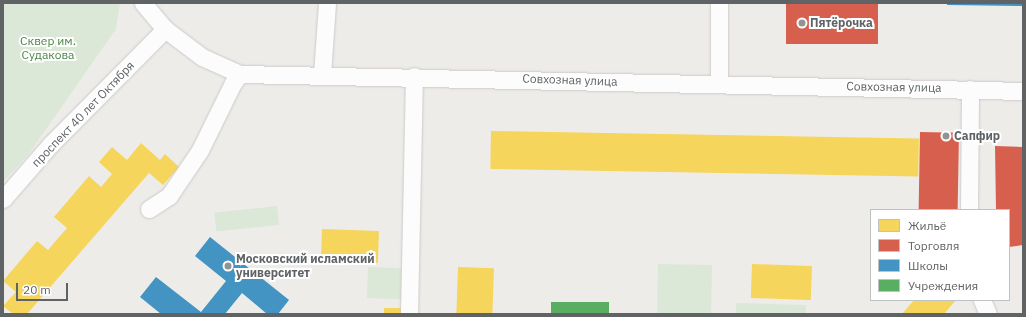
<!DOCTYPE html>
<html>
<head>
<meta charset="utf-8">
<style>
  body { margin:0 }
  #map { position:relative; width:1026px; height:317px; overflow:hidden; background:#eeece9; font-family:"IBM Plex Sans",sans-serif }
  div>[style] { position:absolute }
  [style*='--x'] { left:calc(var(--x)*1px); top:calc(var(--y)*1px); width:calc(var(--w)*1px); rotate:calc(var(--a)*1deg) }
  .green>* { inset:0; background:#dbe8d7; transform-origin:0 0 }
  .homes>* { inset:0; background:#f6d55c; transform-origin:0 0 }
  .shops>* { inset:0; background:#d6604d; transform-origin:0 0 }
  .schools>* { inset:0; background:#4393c3 }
  .public>* { inset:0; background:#5aae61; transform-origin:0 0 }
  .roads { filter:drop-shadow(0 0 1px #cbcac9) drop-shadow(0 0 1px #cbcac9) }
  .minor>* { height:17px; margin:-8.5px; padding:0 8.5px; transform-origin:8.5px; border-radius:8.5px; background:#fcfcfc }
  .dots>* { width:11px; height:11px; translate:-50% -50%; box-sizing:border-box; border:2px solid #fff; border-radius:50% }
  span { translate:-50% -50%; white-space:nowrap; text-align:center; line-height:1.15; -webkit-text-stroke:4px #fff; paint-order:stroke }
  .poi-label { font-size:12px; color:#5f6366; font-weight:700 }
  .left { translate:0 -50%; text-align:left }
  .park-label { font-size:12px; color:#468441 }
  .street-label { font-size:12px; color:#5f6366 }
  .frame { position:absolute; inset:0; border:4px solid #5f6366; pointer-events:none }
  .legend { position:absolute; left:870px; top:209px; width:140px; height:92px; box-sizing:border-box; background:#fff; border:1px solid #bfc1c2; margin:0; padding:5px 7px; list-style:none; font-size:12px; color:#5f6366 }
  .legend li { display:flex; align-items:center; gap:8px; height:20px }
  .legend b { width:20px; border:1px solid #bfc1c2 }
  .scale { position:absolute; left:16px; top:283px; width:52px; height:18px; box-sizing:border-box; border:2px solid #5f6366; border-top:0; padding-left:5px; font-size:12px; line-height:14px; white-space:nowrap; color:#5f6366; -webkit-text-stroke:3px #fff; paint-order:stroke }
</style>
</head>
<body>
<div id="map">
  <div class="green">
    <div style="clip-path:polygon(3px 3px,120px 3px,116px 29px,28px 155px,3px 182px)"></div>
    <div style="left:277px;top:206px;width:19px;height:63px;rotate:84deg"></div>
    <div style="left:658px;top:264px;width:54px;height:50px;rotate:1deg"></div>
    <div style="left:368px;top:267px;width:34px;height:31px;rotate:2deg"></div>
    <div style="clip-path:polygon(736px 303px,806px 305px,806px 314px,736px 314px)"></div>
  </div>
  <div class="homes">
    <div style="left:491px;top:131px;width:428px;height:38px;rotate:1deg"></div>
    <div style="clip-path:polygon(141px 143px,160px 160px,165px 154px,179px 167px,163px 185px,149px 173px,27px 314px,13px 314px,3px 306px,16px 292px,3px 281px,37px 241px,48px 250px,67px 228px,54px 217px,89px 176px,101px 187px,112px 174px,99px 162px,112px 147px,127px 160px)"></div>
    <div style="left:322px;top:229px;width:57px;height:32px;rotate:2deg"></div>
    <div style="left:752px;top:264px;width:60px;height:34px;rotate:2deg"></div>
    <div style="left:458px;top:267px;width:36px;height:47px;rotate:2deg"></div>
    <div style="clip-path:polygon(914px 300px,956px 300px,944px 314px,902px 314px)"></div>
    <div style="left:384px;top:308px;width:22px;height:6px"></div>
  </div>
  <div class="shops">
    <div style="left:786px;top:3px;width:92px;height:41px"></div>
    <div style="left:920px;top:132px;width:39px;height:78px;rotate:1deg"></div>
    <div style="clip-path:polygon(995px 146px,1023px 147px,1023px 245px,1009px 247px,1009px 210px,996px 210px)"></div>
  </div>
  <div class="schools">
    <div style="clip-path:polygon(947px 3px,1023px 3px,1023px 6px,947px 5px)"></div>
    <div style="clip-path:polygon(210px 237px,289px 300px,278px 314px,267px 314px,242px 293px,225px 314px,161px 314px,140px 297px,156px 277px,201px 312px,226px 281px,195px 256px)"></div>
  </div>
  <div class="public">
    <div style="left:551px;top:302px;width:58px;height:12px"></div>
  </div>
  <div class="roads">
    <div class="minor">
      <div style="--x:143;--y:3;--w:34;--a:50"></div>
      <div style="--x:165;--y:29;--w:46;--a:37.1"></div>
      <div style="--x:202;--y:57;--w:42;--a:24.1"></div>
      <div style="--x:240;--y:74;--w:783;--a:1.24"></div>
      <div style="--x:719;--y:3;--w:81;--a:90"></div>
      <div style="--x:322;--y:75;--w:72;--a:-86"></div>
      <div style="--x:3;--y:199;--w:72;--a:-49"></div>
      <div style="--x:50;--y:145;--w:163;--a:-45.2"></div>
      <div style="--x:149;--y:209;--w:24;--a:-33"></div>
      <div style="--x:169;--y:196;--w:55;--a:-56"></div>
      <div style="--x:200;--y:150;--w:75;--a:-63.8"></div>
      <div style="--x:233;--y:83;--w:11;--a:-52"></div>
      <div style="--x:969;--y:210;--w:121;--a:-89.5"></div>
      <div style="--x:982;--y:300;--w:15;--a:67"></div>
      <div style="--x:409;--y:314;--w:238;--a:-88.8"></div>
    </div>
  </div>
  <div class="dots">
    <div style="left:802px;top:23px;background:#919394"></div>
    <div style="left:946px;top:136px;background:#919394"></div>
    <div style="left:228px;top:266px;background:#919394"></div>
  </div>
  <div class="poi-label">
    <span class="left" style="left:810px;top:23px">Пятёрочка</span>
    <span class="left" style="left:954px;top:136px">Сапфир</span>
    <span class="left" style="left:236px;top:266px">Московский исламский<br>университет</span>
  </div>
  <div class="park-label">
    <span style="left:48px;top:48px">Сквер им.<br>Судакова</span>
  </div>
  <div class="street-label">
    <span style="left:570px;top:80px;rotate:2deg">Совхозная улица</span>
    <span style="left:894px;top:87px;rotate:1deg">Совхозная улица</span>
    <span style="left:83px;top:114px;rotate:-46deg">проспект 40 лет Октября</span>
  </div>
  <div class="frame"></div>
  <ul class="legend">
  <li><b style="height:11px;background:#f6d55c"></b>Жильё</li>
  <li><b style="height:11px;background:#d6604d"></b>Торговля</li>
  <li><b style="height:11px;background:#4393c3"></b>Школы</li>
  <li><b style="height:11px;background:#5aae61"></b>Учреждения</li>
  </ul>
  <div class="scale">20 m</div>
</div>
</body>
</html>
